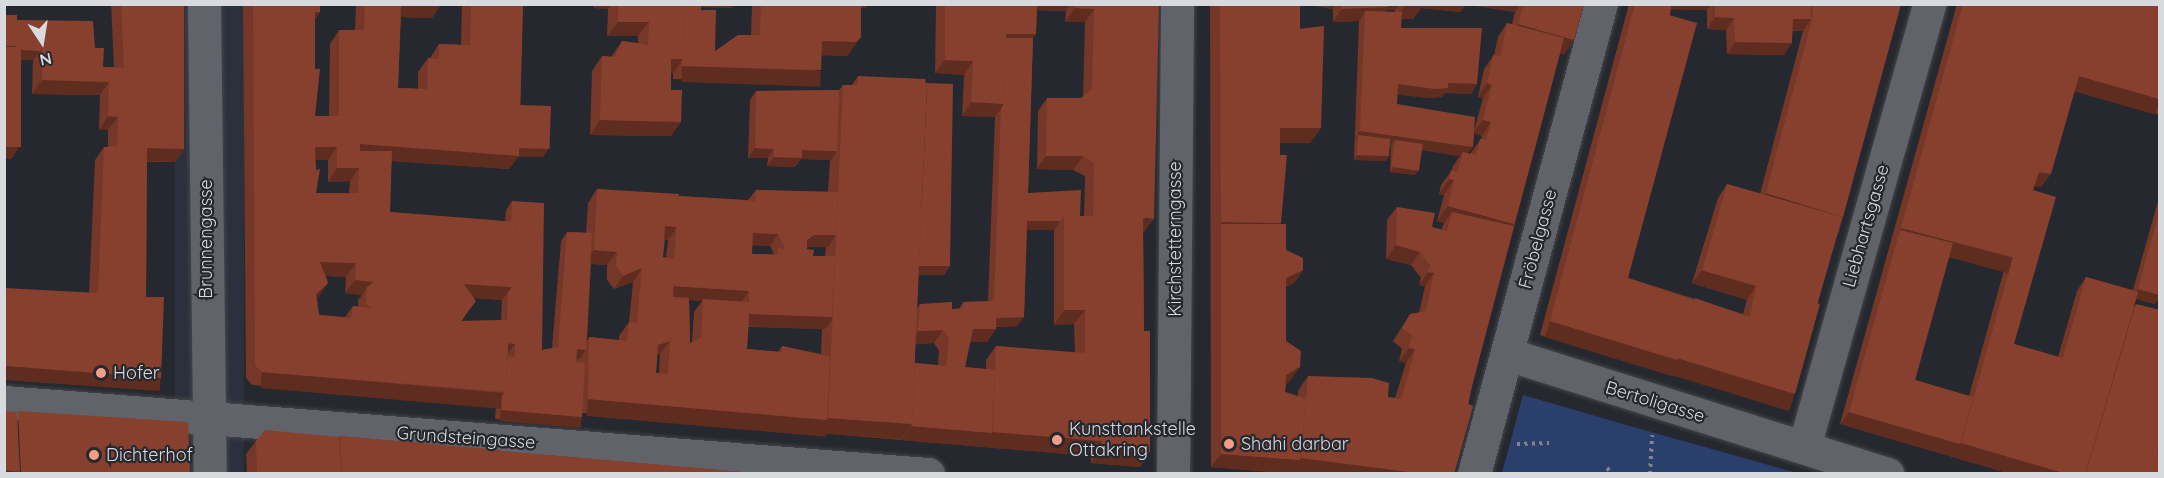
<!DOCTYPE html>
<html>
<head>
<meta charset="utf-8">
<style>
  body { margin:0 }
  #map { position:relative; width:2164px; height:478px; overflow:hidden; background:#25282e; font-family:Quicksand,sans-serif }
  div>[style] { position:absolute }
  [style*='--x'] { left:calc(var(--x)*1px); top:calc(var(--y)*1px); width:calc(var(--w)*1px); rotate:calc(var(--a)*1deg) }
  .built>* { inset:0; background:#2b313c; transform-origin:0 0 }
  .green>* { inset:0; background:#2b3f6d }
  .path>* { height:4px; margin-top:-2px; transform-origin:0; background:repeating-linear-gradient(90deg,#82858a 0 3px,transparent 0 7.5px) }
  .roads { filter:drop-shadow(0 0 2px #43454a) drop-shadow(0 0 2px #43454a) }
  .minor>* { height:33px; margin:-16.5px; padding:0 16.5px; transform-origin:16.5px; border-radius:16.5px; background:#60646a }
  .wall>* { inset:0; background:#753728 }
  .shaded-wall>* { inset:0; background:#5f2d20; transform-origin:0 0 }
  .building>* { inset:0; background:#88402e; transform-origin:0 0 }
  .dots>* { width:16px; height:16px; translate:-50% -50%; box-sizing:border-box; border:3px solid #25282e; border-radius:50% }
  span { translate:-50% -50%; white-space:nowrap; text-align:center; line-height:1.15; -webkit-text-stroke:4.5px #25282e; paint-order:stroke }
  .street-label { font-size:18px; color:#d8dade }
  .poi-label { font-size:18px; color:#d8dade }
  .left { translate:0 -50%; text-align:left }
  .frame { position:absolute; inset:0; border:6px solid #d8dade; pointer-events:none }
  .north { position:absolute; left:12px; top:12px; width:60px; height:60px; -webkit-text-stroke:4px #25282e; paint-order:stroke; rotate:168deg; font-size:16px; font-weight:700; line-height:24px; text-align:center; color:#d8dade }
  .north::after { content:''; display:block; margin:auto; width:21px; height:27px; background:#d8dade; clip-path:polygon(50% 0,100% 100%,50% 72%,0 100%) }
</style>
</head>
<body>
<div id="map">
  <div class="built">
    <div style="left:175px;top:5px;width:69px;height:468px"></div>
  </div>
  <div class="green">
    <div style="clip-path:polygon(1523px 395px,1630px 426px,1797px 473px,1502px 473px)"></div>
  </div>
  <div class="path">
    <div style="--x:1517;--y:444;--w:32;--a:-2"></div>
    <div style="--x:1607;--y:468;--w:8;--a:45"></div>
    <div style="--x:1650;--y:474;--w:39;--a:-87"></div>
  </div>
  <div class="roads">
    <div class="minor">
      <div style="--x:204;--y:4;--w:470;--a:89.3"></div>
      <div style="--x:1507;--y:354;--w:399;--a:17.5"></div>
      <div style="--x:4;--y:402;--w:927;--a:4.46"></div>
      <div style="--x:1804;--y:447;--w:460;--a:-74.2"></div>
      <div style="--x:1173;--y:474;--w:470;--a:-89.5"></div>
      <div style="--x:1474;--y:474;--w:487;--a:-74.9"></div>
    </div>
  </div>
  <div class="wall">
    <div style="clip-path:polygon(111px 4px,184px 4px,184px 149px,175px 162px,147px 162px,146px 297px,152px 391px,89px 293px,95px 160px,104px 147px,108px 147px,108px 130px,99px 130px,100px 95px,32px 94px,33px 60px,21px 60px,19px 147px,11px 159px,17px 20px,95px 48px,103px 67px,114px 67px)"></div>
    <div style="clip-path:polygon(evenodd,243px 4px,320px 4px,315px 20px,315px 116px,329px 116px,330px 44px,339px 30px,355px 30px,356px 4px,441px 4px,432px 18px,401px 17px,398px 88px,418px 89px,418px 72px,428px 58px,430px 58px,439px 44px,461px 45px,462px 4px,523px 4px,520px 105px,543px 157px,518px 157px,509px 169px,391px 161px,390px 212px,505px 222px,506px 210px,512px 201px,542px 350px,552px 348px,561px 241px,567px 232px,586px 233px,588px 203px,597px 189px,679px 196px,748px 200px,756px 190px,828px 192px,830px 160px,801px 159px,795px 167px,767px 166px,768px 158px,748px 158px,750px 100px,756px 91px,839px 90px,843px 85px,852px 85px,858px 76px,950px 266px,944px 275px,918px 275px,917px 308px,920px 304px,952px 309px,959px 309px,963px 302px,988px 301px,995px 117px,962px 116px,964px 75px,935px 73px,936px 4px,1159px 4px,1144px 232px,1143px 232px,1144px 331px,1150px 452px,1140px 467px,1091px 463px,1091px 456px,582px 413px,576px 426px,495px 419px,496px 405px,252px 385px,246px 378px,243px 4px,1037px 10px,1066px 11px,1065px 22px,1085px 22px,1083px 97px,1081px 98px,1047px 98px,1038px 111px,1037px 169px,1073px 170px,1085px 176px,1084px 216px,1080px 216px,1028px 193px,1033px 38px,1036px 34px,1037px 10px,243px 4px,315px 160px,328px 160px,328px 182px,350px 181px,349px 193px,316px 193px,315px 160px,243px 4px,1027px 230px,1054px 230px,1054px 325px,1074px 324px,1075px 353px,996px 346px,986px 360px,986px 369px,965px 367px,970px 342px,987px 342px,996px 329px,996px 327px,1017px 326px,1024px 317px,1027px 230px,243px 4px,665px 240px,668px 240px,666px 258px,663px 257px,665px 240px,243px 4px,752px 245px,770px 246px,774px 254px,752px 254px,752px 245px,243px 4px,807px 247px,826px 247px,825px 256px,813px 256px,807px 249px,807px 247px,243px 4px,591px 264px,607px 265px,607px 280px,614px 289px,633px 282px,629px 322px,619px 336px,619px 340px,589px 337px,587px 341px,591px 264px,243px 4px,326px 276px,346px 277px,345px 293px,362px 295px,358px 300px,358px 307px,353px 306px,345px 317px,319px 315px,317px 298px,328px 283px,326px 276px,243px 4px,474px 298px,502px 300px,501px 320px,462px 321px,474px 298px,243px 4px,689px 300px,702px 301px,694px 312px,692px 342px,690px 343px,689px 300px,243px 4px,748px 327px,822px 329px,821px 354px,782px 346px,778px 352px,747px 349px,748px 327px,243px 4px,934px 343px,939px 351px,938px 365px,915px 363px,914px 364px,915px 344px,934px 343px,243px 4px,660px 354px,659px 373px,656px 373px,657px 355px,660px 354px)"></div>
    <div style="clip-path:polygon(594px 4px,733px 4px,731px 8px,701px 7px,701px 10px,715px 51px,751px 35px,752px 4px,871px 4px,865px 8px,861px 8px,861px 37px,851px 50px,847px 56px,822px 55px,812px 83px,673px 79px,673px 73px,671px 73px,671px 136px,590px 135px,592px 71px,602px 56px,611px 57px,622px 41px,638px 43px,638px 36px,607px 36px,608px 9px,594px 8px)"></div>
    <div style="clip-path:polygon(evenodd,1210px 4px,1300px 4px,1300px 29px,1321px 128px,1310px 143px,1280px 143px,1280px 224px,1286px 250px,1303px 270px,1294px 283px,1286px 287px,1286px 341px,1291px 380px,1286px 384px,1285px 392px,1298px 396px,1298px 391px,1308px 376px,1388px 397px,1395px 398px,1406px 363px,1399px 361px,1402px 349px,1393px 341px,1410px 314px,1419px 313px,1425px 286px,1419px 285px,1421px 278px,1411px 265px,1386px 259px,1387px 220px,1397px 207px,1432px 227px,1441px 230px,1444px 223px,1437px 221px,1444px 195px,1439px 194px,1441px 185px,1452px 170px,1453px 166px,1460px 156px,1422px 150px,1415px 175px,1390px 172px,1391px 145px,1390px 145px,1386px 161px,1354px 160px,1359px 21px,1333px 22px,1333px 9px,1304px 4px,1584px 4px,1564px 55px,1560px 53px,1472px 386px,1454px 474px,1295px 474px,1211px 467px,1210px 4px,1465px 6px,1476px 6px,1515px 12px,1512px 24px,1507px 23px,1498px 37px,1494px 55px,1484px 69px,1478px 97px,1483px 98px,1474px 131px,1397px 104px,1397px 94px,1428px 98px,1441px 97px,1445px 93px,1471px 94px,1401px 28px,1401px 19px,1413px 19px,1421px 8px,1460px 12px,1465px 6px,1210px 4px,1386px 10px,1395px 10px,1395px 12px,1385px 12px,1386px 10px,1210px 4px,1474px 133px,1482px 136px,1481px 139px,1470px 154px,1468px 153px,1473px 147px,1474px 133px)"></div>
    <div style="clip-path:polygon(evenodd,1629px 4px,1901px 4px,1842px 218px,1785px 408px,1540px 335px,1629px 4px,1671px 9px,1707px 10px,1707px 29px,1726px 30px,1727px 54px,1784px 55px,1793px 31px,1803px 31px,1760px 194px,1727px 184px,1718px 198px,1692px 283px,1747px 300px,1743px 314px,1628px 278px,1671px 9px)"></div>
    <div style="clip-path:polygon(evenodd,1957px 4px,2160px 4px,2160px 115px,2074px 91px,2041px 187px,2034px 186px,2033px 190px,2014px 344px,2058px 357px,2077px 291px,2086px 277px,2133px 290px,2160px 194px,2160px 297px,2155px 304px,2136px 299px,2133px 307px,2136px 304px,2160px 474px,2011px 474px,1840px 424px,1957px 4px,1949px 256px,2004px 270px,1969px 396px,1915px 380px,1949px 256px)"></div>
    <div style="clip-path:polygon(340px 436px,501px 451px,765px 474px,247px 474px,246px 454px,256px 441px,339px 437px)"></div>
  </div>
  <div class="shaded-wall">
    <div style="clip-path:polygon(401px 4px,441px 4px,432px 18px,392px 17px)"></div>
    <div style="clip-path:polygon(596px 4px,611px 4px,608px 9px,594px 8px)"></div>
    <div style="clip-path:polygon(694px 4px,733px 4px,731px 8px,692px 7px)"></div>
    <div style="clip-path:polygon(854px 4px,871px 4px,865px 8px,851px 8px)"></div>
    <div style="clip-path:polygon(1038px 4px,1070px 4px,1066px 11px,1034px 10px)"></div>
    <div style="clip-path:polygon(1304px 4px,1336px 4px,1333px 9px)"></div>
    <div style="clip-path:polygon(1383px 4px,1400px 4px,1395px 10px,1386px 10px,1379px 21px,1365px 11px,1359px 21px,1333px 22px,1342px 9px)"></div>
    <div style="clip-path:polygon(1414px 4px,1478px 4px,1476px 6px,1465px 6px,1460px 12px,1421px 8px,1413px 19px,1396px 19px,1405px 5px)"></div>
    <div style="clip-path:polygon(1478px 4px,1521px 4px,1515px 12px,1476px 6px)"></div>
    <div style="clip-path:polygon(1635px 4px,1711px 4px,1707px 10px,1634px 9px)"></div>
    <div style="clip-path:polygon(1075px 8px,1094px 9px,1085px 22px,1065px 22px)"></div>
    <div style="clip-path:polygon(315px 12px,320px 12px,311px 25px)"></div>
    <div style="clip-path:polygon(1715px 17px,1734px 18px,1726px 30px,1707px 29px)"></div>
    <div style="clip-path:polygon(1793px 19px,1811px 19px,1803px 31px,1785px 30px)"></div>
    <div style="clip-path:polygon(618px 22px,649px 22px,638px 36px,607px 36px)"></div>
    <div style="clip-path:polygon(1518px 24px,1574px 40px,1564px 55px,1508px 39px)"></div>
    <div style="clip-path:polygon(1006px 34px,1036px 34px,1027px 47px,1003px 38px)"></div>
    <div style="clip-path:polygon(861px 37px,847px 56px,812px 55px,822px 41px)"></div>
    <div style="clip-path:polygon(1735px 42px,1792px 43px,1784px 55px,1727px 54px)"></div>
    <div style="clip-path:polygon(4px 46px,17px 46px,40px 51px,33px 60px,4px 59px)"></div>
    <div style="clip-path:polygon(671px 59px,683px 59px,673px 73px,661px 74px)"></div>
    <div style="clip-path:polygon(945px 60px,973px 61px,964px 75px,935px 73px)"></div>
    <div style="left:682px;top:66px;width:139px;height:16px;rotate:2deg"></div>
    <div style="left:2079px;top:76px;width:84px;height:16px;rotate:16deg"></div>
    <div style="clip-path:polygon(42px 80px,109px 82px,100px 95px,32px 94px)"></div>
    <div style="clip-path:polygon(1448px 83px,1477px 84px,1471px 94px,1445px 93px,1441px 97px,1428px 98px,1391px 94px,1398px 84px)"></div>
    <div style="clip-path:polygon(1487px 83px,1492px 85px,1483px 98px,1478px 97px)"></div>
    <div style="clip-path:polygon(971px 102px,1004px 104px,995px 117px,962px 116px)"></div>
    <div style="clip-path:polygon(108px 116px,118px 117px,108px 130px,99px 130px)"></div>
    <div style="clip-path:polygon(600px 120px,681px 122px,671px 136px,590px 135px)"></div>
    <div style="clip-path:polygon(1483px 120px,1491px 122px,1482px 136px,1473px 133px)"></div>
    <div style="clip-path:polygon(1280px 128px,1321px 128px,1310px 143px,1270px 143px)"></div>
    <div style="clip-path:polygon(1360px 131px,1473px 147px,1466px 156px,1463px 152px,1460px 156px,1394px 146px,1395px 140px,1391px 145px,1357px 141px,1358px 135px,1354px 140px)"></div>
    <div style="clip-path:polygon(360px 144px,516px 148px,549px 148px,543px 157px,518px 157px,509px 169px,351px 158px)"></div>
    <div style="clip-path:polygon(4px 147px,19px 147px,11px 159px,4px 159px)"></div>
    <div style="clip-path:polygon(315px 147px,337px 147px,328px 160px,306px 160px)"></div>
    <div style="clip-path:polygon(147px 148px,184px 149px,175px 162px,138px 161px)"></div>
    <div style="clip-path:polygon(755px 148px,774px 149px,768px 158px,748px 158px)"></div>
    <div style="clip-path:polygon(802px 150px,837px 151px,831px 160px,801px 159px,795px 167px,767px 166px,774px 157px)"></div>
    <div style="clip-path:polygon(1357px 155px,1389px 156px,1386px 161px,1354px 160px)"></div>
    <div style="clip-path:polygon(1046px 156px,1083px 156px,1073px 170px,1037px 169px)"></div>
    <div style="clip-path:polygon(1394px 167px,1419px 170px,1415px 175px,1390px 172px)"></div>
    <div style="clip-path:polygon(337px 168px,359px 168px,350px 181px,328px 182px)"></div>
    <div style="clip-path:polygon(2039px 172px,2051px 174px,2041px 187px,2029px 185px)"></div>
    <div style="clip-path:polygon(1449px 179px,1454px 180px,1444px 195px,1439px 194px)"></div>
    <div style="left:1766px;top:193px;width:81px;height:18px;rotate:17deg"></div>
    <div style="clip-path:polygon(1448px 206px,1514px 224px,1504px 239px,1452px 212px,1444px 223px,1437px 221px)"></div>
    <div style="clip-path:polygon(1093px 218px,1154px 219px,1144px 232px,1084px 231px)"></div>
    <div style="clip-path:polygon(1027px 221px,1060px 221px,1054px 230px,1021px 230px)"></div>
    <div style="clip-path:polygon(1221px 222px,1281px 223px,1271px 238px,1221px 224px)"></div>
    <div style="clip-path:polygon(665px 226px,677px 227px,668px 240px,656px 239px)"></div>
    <div style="left:1901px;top:228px;width:116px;height:16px;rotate:15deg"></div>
    <div style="clip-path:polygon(753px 233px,778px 234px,770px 246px,745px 245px)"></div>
    <div style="clip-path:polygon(814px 235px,836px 235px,828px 247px,806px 247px,807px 240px)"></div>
    <div style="clip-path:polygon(1396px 245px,1420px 252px,1411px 265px,1386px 259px)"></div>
    <div style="clip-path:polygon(594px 250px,617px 252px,607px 265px,585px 263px)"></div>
    <div style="clip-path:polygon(320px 262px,356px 263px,346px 277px,311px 275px)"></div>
    <div style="clip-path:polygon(919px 266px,950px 266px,944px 275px,912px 275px)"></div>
    <div style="clip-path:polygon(642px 268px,633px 282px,614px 289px,623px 276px)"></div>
    <div style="clip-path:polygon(1303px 270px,1294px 283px,1276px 291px,1286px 278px)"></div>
    <div style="clip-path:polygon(1702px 270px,1756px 286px,1747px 300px,1692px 283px)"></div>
    <div style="clip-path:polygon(1428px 272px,1434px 273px,1425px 286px,1419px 285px)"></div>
    <div style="clip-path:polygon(355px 280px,374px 282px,367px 287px,362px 295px,345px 293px)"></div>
    <div style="clip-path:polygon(328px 283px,319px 296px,307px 307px,316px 294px)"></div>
    <div style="clip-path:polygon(464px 284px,512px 287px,502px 300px,454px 297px)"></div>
    <div style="clip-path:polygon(672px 286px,749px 291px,741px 303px,703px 299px,702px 301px,664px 298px)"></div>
    <div style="clip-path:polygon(2138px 289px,2160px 295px,2160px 297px,2155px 304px,2131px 298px)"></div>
    <div style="clip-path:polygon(1064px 310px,1085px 310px,1074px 324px,1054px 325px)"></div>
    <div style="clip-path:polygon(748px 314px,834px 317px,825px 329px,740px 326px)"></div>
    <div style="clip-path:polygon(1024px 317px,1017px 326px,987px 327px,994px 318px)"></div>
    <div style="left:1550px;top:321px;width:133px;height:17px;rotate:17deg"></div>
    <div style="clip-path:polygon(973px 329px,996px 329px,987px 342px,964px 342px)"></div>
    <div style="clip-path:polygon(943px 330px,934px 343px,909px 345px,918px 331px)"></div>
    <div style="clip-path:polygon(670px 341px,660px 354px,649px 358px,658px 345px)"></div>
    <div style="clip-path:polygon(506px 343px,515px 344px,509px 353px,499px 352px)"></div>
    <div style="clip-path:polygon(1409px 348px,1415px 349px,1406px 363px,1399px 361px)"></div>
    <div style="clip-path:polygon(577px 349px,586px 350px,580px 359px,571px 358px)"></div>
    <div style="left:1677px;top:358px;width:123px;height:18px;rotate:17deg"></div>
    <div style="left:4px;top:366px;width:157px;height:14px;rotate:4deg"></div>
    <div style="clip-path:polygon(1300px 367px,1291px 380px,1277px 389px,1286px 375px)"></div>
    <div style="left:262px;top:372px;width:244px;height:16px;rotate:5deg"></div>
    <div style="left:588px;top:399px;width:240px;height:17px;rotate:5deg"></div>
    <div style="left:501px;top:410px;width:81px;height:11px;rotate:5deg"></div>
    <div style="clip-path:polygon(1849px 412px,1960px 444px,1961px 443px,2067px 474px,2011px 474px,1840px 424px)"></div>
    <div style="clip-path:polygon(828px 418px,912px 424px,901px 439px,817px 433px)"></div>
    <div style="clip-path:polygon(911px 426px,992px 433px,993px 432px,1102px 441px,1091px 456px,901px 440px)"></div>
    <div style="clip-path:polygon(1101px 448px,1150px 452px,1140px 467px,1091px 463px)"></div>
    <div style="clip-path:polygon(1221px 454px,1300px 460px,1291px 473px,1211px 467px)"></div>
    <div style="clip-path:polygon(1301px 458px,1425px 474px,1291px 473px)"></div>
    <div style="clip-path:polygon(4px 470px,20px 472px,19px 474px,4px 474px)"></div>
  </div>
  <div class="building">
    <div style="clip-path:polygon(121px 4px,184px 4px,184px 149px,147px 148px,146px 297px,164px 297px,161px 378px,4px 366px,4px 288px,98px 293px,104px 147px,117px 146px,118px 117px,108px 116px,109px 82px,42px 80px,42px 47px,104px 48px,103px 67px,124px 68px)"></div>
    <div style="clip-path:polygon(evenodd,253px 4px,320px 4px,320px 12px,315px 12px,315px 69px,320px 69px,315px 116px,339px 116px,339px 30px,364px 30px,365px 4px,401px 4px,398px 88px,427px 89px,428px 58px,439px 59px,439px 44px,470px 45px,471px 4px,523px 4px,519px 156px,360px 144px,360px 151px,392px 151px,390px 212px,517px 222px,512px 287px,464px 284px,476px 301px,461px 321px,510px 320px,505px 392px,262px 372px,255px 365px,253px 4px,315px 147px,337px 147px,337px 168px,359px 168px,358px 193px,316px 193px,320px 169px,316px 170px,315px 147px,253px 4px,320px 262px,356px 263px,355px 280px,374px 282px,367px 287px,366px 304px,372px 308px,353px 306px,351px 318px,319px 315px,316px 294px,328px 283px,320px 262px)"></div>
    <div style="clip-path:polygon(618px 4px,684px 4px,683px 59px,671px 59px,671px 90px,682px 90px,681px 122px,600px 120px,602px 56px,615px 57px,622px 41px,648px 45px,649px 22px,618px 22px)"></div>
    <div style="clip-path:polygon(684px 4px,701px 4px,701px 10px,716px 10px,715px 51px,738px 35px,760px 35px,761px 4px,861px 4px,861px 37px,856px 42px,822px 41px,821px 70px,682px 66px,682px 60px,683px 59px)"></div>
    <div style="clip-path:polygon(945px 4px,1037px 4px,1036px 34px,1006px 34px,1004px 104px,971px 102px,973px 61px,945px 60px)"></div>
    <div style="clip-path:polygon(1075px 4px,1159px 4px,1154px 219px,1143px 218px,1143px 217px,1093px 217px,1094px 163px,1083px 156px,1046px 156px,1047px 98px,1081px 98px,1092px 89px,1094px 9px,1075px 8px)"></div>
    <div style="clip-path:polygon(1220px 4px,1300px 4px,1300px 29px,1220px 38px,1220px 39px)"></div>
    <div style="clip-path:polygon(1342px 4px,1389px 4px,1388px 7px,1342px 9px)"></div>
    <div style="left:1405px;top:4px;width:17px;height:1px"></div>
    <div style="clip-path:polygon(1524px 4px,1584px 4px,1574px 40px,1518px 24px)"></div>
    <div style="clip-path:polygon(1635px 4px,1672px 4px,1669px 15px,1697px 23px,1628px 278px,1694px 300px,1677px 360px,1550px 321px)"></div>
    <div style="clip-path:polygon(1715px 4px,1810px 4px,1811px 19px,1793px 19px,1792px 43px,1735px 42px,1734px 18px,1715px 17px)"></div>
    <div style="clip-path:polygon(1812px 4px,1901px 4px,1843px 217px,1766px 193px,1813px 16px)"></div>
    <div style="clip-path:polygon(1963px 4px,2160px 4px,2160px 99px,2079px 76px,2051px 174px,2039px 172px,2033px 190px,2056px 197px,2014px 344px,2063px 358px,2086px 277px,2138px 292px,2085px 474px,2067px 474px,1961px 443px,2013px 257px,1901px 228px)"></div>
    <div style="clip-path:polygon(1365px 11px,1402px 12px,1401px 28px,1482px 28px,1477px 84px,1448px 83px,1448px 88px,1435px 89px,1398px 84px,1397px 104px,1475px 117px,1473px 147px,1360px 131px)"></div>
    <div style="left:4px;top:15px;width:13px;height:31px"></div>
    <div style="clip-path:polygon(17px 20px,93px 21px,95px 48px,42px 47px,40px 51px,21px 50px,21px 47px,16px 47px,17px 46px)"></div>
    <div style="clip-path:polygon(1507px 23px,1564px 38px,1535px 148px,1486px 140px,1491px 122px,1483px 120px,1492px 85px,1487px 83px,1493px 55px,1500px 57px)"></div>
    <div style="clip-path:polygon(1324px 26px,1321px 128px,1280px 128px,1280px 155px,1287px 155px,1281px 223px,1221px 222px,1220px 38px)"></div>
    <div style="clip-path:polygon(1006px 38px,1033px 38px,1028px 193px,1081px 190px,1080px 216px,1064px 216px,1060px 221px,1027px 221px,1024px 317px,996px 318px,997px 301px,994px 301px,1001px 108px,1004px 104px)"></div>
    <div style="left:4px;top:47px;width:17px;height:100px"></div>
    <div style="clip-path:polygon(858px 76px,925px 79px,927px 87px,912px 424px,828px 418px,843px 85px,858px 85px)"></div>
    <div style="clip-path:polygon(926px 83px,953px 84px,950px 266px,919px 266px,927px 87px)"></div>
    <div style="clip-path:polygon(839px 90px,837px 151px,802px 150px,802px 158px,774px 157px,774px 149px,755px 148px,756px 91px)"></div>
    <div style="left:520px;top:105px;width:31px;height:43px;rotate:2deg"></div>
    <div style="clip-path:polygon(1358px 135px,1390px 139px,1389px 156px,1357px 155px)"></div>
    <div style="clip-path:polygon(1480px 139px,1535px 148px,1514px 224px,1448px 206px,1454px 180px,1449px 179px,1451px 170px,1457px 172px,1463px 152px,1476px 155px)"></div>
    <div style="left:1395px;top:140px;width:28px;height:27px;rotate:8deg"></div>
    <div style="left:1727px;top:184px;width:120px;height:90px;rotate:16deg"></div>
    <div style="clip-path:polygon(evenodd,597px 189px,679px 194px,677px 227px,665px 226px,663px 257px,675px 259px,673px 297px,689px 298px,690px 343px,701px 338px,703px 299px,750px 302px,747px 349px,782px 352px,782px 346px,830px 357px,827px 420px,588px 399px,589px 337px,627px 341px,629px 322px,637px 323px,642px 268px,623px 276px,616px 266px,617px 252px,594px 250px,597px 189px,670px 341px,668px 374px,656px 373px,658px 345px,670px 341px)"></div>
    <div style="clip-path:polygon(evenodd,756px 190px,838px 192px,836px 235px,814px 235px,807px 240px,807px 249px,814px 250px,813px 256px,835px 256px,832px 317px,749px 314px,749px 291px,673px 286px,675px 259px,674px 258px,679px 196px,755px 201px,756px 190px,753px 233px,778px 234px,785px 249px,778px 248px,777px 255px,752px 254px,753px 233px)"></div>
    <div style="clip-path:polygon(512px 201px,544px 203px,542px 350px,558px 347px,567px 232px,592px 233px,586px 350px,577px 349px,576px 362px,585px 363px,582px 417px,501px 410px,502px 396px,505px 392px,508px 356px,515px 357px,515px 344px,508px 343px,510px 320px,507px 320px,508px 292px,512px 287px,517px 222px,511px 222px)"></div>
    <div style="clip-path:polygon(1397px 207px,1435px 213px,1432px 227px,1447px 231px,1452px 212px,1514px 226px,1472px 386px,1410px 370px,1409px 371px,1415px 349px,1409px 348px,1412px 335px,1402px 328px,1410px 314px,1426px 311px,1434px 273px,1428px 272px,1430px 265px,1420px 252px,1396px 245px)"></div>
    <div style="clip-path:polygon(2160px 209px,2160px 295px,2138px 289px)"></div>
    <div style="clip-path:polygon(1064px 216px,1143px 217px,1144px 331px,1150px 331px,1150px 452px,1101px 448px,1102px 441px,993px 432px,996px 346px,1085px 353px,1085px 310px,1064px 310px)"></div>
    <div style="clip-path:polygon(1221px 224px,1286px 224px,1286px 250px,1303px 258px,1303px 270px,1286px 278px,1286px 341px,1301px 351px,1300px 367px,1286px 375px,1285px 392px,1306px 399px,1300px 460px,1221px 454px)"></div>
    <div style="clip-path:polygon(1900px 230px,1953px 243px,1915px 380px,1973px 397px,1960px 444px,1849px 412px)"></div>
    <div style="clip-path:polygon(1756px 286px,1820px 304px,1795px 394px,1677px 358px,1695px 298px,1750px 317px)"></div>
    <div style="clip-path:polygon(997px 301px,996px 329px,973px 329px,965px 367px,995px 370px,992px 433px,911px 426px,912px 424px,915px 363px,946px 366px,949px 338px,943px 330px,918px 331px,920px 304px,952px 302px,952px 309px,963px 308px,963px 302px)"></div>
    <div style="clip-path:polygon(2136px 304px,2160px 310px,2160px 444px,2152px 474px,2086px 474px)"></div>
    <div style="clip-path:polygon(1410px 370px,1472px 386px,1468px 404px,1473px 406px,1454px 474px,1425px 474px,1301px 458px,1308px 376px,1372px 378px,1389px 383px,1388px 397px,1401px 399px)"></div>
    <div style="clip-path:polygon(4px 411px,17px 412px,20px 472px,4px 470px)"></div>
    <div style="clip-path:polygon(18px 411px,188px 422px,190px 474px,21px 474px)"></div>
    <div style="clip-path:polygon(265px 430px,339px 437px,341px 474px,257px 474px,256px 441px)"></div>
    <div style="clip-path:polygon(340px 436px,501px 450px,502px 474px,342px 474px)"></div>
    <div style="clip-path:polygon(2160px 444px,2160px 474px,2152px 474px)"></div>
    <div style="clip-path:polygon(501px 451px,765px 474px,502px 474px)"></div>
  </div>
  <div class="dots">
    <div style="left:101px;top:373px;background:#f49e88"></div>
    <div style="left:1057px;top:440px;background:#f49e88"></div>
    <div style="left:1229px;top:444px;background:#f49e88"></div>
    <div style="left:94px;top:455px;background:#f49e88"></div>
  </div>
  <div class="street-label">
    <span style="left:1866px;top:226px;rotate:-74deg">Liebhartsgasse</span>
    <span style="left:206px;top:239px;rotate:-90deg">Brunnengasse</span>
    <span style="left:1175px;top:239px;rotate:-90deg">Kirchstetterngasse</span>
    <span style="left:1538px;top:239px;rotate:-75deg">Fröbelgasse</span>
    <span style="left:1655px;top:402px;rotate:17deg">Bertoligasse</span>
    <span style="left:466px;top:438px;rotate:4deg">Grundsteingasse</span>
  </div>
  <div class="poi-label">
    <span class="left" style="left:113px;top:373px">Hofer</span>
    <span class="left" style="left:1069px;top:440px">Kunsttankstelle<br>Ottakring</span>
    <span class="left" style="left:1241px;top:444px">Shahi darbar</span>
    <span class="left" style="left:106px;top:455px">Dichterhof</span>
  </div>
  <div class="frame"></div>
  <div class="north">N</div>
</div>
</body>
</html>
